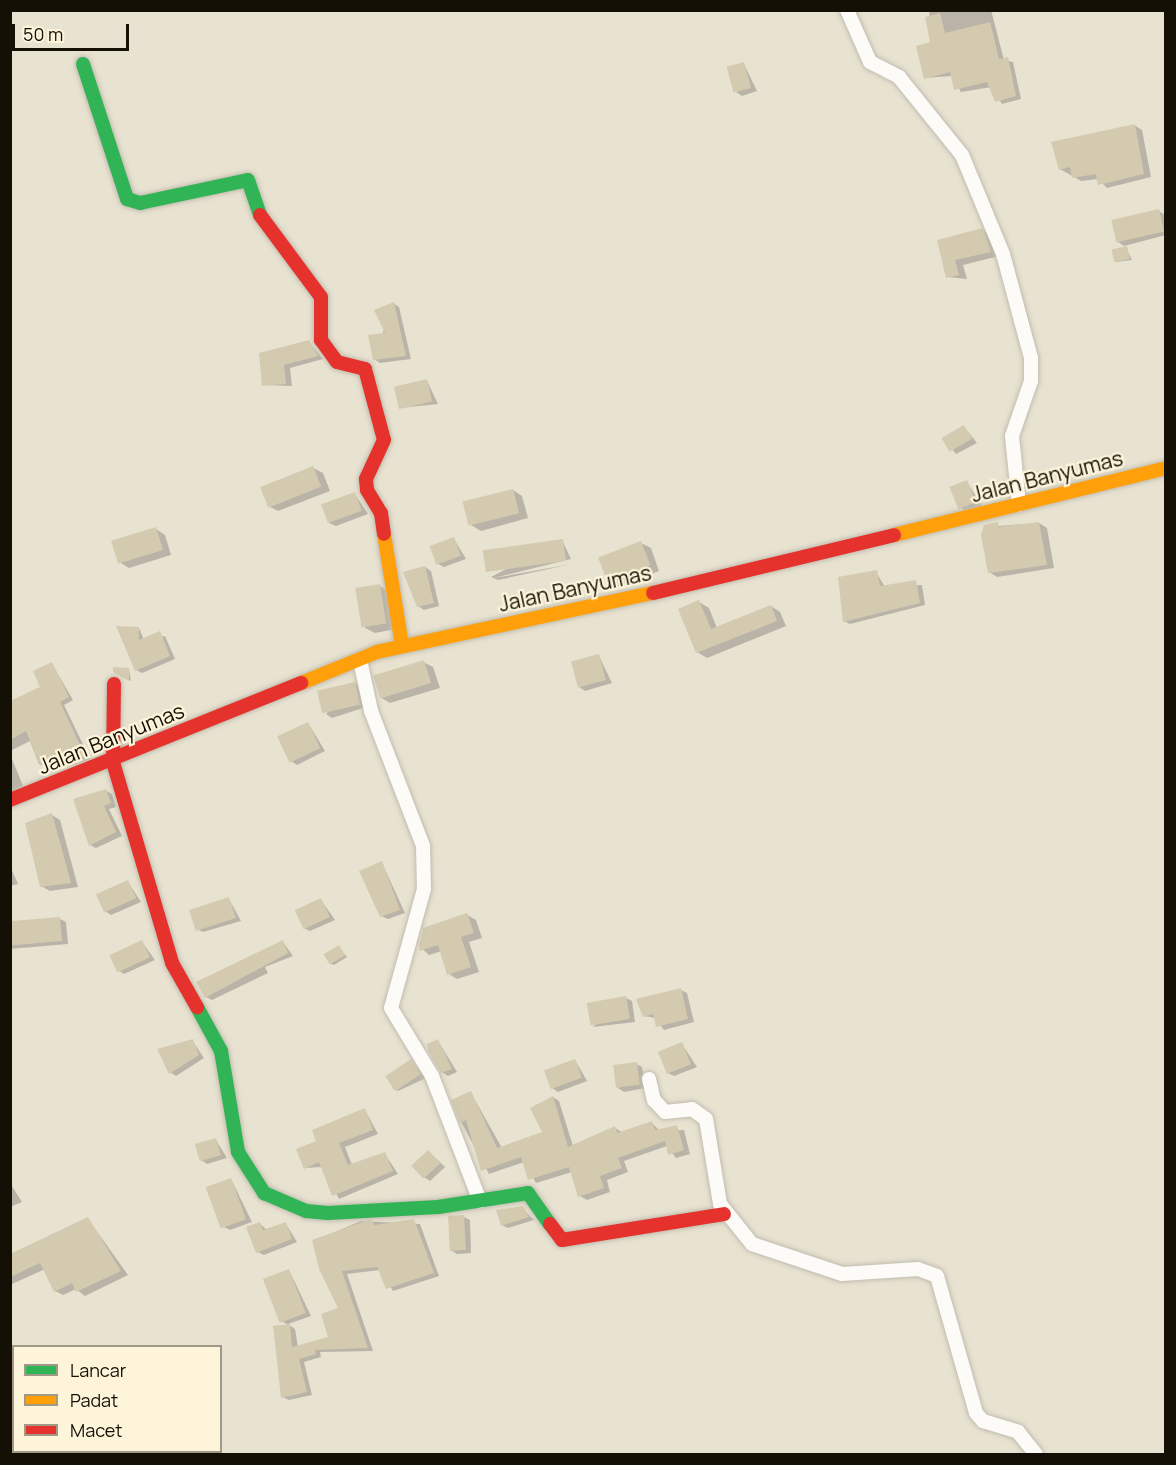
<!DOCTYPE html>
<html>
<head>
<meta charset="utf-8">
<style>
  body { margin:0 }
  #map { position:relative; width:1176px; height:1465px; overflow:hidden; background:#e8e2d1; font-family:Manrope,sans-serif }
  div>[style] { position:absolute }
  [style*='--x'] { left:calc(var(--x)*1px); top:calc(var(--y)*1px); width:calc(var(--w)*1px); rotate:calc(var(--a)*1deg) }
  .shadow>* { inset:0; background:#0003 }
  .building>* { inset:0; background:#d4cab0; transform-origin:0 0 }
  .roads { filter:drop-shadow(0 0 2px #c1bdaf) drop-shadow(0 0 2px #c1bdaf) }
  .street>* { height:14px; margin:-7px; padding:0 7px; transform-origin:7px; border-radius:7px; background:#fcfbf8 }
  .fast>* { height:14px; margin:-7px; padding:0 7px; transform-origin:7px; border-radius:7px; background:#30b455 }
  .slow>* { height:14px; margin:-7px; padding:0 7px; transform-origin:7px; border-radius:7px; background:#ff9f0a }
  .jam>* { height:14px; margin:-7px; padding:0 7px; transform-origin:7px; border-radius:7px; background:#e5322d }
  span { translate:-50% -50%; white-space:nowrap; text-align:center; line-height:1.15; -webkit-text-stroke:4.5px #fdf4da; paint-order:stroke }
  .street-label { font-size:21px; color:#141006 }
  .frame { position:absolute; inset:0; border:12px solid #141006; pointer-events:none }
  .legend { position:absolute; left:12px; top:1345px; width:210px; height:108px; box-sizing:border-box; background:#fdf4da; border:2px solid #a09985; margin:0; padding:8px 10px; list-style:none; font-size:18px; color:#141006 }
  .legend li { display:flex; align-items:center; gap:12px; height:30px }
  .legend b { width:30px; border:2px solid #a09985 }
  .scale { position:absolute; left:12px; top:24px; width:117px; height:27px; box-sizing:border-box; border:3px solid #141006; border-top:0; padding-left:8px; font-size:18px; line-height:21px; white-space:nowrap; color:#141006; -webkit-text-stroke:4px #fdf4da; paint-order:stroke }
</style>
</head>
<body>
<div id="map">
  <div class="shadow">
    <div style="clip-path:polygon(929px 10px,991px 10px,1004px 60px,1013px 62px,1021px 99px,1002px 104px,992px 87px,961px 92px,952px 76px,925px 78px,932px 43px)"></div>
    <div style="clip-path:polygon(744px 64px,757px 91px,742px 96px,736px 92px)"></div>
    <div style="clip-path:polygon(1134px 125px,1142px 130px,1151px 177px,1107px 188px,1098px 179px,1081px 181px,1060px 169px)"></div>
    <div style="clip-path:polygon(1159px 211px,1165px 215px,1166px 235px,1124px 246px,1118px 242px)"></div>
    <div style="clip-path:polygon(982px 230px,991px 235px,999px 256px,963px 265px,967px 279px,947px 277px,938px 241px)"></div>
    <div style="clip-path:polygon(1126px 248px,1132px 260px,1115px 262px)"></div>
    <div style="clip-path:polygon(393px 303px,399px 307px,411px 359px,380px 363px,374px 359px)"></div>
    <div style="clip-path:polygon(309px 342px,323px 359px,290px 368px,292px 386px,264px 385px,260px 354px)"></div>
    <div style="clip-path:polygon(427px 381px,438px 404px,400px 408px)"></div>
    <div style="clip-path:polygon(964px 427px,977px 443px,956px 454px,943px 438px)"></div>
    <div style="clip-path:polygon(313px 468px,323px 473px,330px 491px,278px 511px,268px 506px)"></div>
    <div style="clip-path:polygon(967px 482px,982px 506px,964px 510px,958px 506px)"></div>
    <div style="clip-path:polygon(513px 490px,522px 496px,528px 518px,481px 531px,471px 525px)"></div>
    <div style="clip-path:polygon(355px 494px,368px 514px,336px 526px,329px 523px)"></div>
    <div style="clip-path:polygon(1039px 523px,1047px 528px,1054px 568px,997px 577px,989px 572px,985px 527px)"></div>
    <div style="clip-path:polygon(156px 529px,165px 535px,171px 555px,129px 568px,119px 562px)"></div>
    <div style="clip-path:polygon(454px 539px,466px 559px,444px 567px,438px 564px)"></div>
    <div style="clip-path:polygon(562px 540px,571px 559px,494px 578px,572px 564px,498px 580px,491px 577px)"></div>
    <div style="clip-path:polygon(641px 543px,651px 548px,659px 571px,618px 587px,608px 581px)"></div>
    <div style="clip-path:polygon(425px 567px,431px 571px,439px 606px,424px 610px,418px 606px)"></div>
    <div style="clip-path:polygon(876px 572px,885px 587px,922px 585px,925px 605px,850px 624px,844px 621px)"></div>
    <div style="clip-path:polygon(380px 586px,390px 592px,396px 629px,375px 633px,365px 628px)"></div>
    <div style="clip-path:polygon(699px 602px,709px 608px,717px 628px,771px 606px,780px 612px,786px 626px,707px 658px,697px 652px)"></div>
    <div style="clip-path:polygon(139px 628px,144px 640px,165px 636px,175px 659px,142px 673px,136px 670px)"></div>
    <div style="clip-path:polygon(599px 656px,612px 683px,585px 691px,579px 687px)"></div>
    <div style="clip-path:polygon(423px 662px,433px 667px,440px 688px,390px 703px,380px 697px)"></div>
    <div style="clip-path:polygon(52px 664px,73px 700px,64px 705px,90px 759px,58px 770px,39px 764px,30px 741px,10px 751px,10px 702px,42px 687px)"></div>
    <div style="clip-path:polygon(129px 669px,131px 681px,117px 673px)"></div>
    <div style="clip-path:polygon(355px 683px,361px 687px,366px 707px,332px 718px,326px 714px)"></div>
    <div style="clip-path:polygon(308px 723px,325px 751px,297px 765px,291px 761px)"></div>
    <div style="clip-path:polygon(10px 754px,23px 786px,10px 792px)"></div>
    <div style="clip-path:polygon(105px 790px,112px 794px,116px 807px,109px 809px,122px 836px,96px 848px,90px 845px)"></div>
    <div style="clip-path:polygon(52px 815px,60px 820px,78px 887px,50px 891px,41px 886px)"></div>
    <div style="clip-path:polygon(382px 863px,405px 913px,388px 919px,381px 916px)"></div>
    <div style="clip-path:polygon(10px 866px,18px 884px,10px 886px)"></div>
    <div style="clip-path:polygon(128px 882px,141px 902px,111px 915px,105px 911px)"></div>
    <div style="clip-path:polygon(229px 899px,241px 921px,203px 932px,197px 929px)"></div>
    <div style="clip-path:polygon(321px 900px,335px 920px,310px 931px,304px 928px)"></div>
    <div style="clip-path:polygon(467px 915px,476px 920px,482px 938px,469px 942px,479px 972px,457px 979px,449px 974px,442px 951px,429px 955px,419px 946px,424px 929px)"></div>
    <div style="clip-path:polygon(60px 919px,66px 922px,68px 944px,10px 949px,10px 928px)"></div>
    <div style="clip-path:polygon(142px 942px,155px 960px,124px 974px,118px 970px)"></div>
    <div style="clip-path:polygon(283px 942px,293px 956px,265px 967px,268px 973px,212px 1000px,206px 997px)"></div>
    <div style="clip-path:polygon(339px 947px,347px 957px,334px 965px,331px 964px)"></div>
    <div style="clip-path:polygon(681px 990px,687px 993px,694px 1022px,664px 1030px,655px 1018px,644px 1016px)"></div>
    <div style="clip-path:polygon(626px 998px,632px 1001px,635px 1022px,593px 1027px)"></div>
    <div style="clip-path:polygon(192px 1040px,204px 1058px,176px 1076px,170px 1072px)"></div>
    <div style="clip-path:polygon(438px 1041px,457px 1072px,448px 1076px,442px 1072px)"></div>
    <div style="clip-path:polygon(682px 1044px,697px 1067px,674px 1076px,668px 1073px)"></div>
    <div style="clip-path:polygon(575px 1060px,587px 1081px,558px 1092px,552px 1088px)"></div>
    <div style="clip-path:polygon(411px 1061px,426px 1078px,398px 1091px,392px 1088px)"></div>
    <div style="clip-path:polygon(636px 1064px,642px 1067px,646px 1088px,624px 1092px,618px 1088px)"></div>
    <div style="clip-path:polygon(471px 1093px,502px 1148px,544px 1133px,553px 1097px,559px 1101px,573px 1146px,615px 1128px,622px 1132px,652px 1123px,660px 1131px,684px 1130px,690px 1154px,676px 1158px,667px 1146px,624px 1161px,628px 1172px,607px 1180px,610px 1192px,587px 1200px,580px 1196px,572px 1172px,536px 1183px,524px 1162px,489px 1174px,461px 1122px)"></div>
    <div style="clip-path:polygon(365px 1110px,378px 1134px,345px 1147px,352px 1165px,385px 1154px,398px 1174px,339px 1199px,322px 1167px,305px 1168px,318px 1142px)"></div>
    <div style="clip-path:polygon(216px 1140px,227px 1158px,207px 1164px,201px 1160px)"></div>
    <div style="clip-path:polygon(429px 1152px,445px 1167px,430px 1181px,424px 1177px)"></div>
    <div style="clip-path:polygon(231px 1179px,252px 1222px,230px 1230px,224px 1227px)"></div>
    <div style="clip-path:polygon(10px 1183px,22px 1202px,10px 1207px)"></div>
    <div style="clip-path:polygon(522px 1208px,534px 1220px,508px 1228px,502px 1225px)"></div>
    <div style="clip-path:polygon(464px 1217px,470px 1220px,471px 1253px,457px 1254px,451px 1250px)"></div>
    <div style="clip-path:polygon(88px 1219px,128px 1275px,85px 1296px,76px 1289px,63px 1295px,55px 1291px,45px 1269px,10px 1285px,10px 1256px)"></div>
    <div style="clip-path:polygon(361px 1221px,420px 1224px,439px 1276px,393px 1291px,380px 1270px,347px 1274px,373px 1351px,320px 1352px,321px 1357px,304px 1362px,312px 1395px,289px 1400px,283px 1397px,289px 1325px,281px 1321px,289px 1270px,311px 1316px,288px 1324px,295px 1329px,298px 1347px,330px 1338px,341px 1309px,314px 1241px)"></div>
    <div style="clip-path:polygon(260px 1224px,267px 1230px,286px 1224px,297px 1242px,264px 1255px,258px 1252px)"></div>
    <div style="clip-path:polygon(14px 1427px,14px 1452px,33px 1454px,10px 1454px)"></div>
  </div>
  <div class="building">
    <div style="clip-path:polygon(940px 13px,945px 33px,990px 22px,999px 59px,1008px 57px,1016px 96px,995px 102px,987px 82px,954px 90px,950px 72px,924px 79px,916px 46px,930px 42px,925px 17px)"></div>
    <div style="left:744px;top:62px;width:27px;height:18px;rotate:75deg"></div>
    <div style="clip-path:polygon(1135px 124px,1144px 174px,1098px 185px,1096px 174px,1072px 178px,1070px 167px,1059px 170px,1051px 142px)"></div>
    <div style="left:1159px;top:209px;width:23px;height:49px;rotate:77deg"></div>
    <div style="clip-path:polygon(983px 228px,991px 252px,955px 260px,959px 275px,946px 278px,937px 240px)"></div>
    <div style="left:1127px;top:246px;width:13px;height:16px;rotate:77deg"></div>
    <div style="clip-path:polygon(394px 302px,406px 356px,373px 360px,368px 335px,385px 333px,374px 310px)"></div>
    <div style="clip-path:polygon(309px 340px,318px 356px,284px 365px,286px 384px,262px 386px,259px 353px)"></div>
    <div style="left:427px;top:379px;width:23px;height:34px;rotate:77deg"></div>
    <div style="left:964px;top:425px;width:16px;height:26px;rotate:60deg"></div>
    <div style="left:313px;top:466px;width:22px;height:57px;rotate:68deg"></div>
    <div style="left:967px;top:480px;width:24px;height:19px;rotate:68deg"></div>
    <div style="left:513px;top:489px;width:25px;height:52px;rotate:76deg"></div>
    <div style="left:355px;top:492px;width:20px;height:36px;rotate:70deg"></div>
    <div style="clip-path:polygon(998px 522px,998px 527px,1039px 522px,1047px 565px,988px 573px,981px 535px,984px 525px)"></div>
    <div style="left:156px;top:527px;width:24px;height:47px;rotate:73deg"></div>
    <div style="left:454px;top:537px;width:20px;height:26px;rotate:70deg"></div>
    <div style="left:563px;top:539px;width:22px;height:81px;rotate:82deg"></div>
    <div style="left:641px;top:541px;width:26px;height:46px;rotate:69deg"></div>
    <div style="clip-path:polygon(425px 566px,434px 603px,417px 607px,403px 572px)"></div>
    <div style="clip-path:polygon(877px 570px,880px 586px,916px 580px,920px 603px,843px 622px,838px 577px)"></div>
    <div style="left:380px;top:584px;width:40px;height:25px;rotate:81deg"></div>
    <div style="clip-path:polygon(699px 600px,711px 629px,771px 605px,777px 621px,696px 653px,678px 609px)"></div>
    <div style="clip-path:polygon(116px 626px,139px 627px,139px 640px,160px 631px,170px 656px,135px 671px)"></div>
    <div style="left:599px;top:654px;width:27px;height:29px;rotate:75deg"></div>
    <div style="left:424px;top:660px;width:24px;height:53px;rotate:73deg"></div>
    <div style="clip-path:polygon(52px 662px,69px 697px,60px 702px,85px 756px,52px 768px,48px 761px,40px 764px,26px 731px,10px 740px,10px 701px,40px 687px,33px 671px)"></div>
    <div style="clip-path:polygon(113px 667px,129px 668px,129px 681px,113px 672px)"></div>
    <div style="left:355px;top:682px;width:23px;height:39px;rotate:77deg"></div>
    <div style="left:308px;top:722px;width:29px;height:34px;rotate:65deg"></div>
    <div style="clip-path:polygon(106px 789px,111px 803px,104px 806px,116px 832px,89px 846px,73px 799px)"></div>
    <div style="clip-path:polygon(52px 813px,71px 883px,40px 887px,25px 823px)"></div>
    <div style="clip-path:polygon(382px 861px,400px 910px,380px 917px,359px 871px)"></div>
    <div style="left:128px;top:880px;width:20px;height:35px;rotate:66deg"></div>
    <div style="left:229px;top:897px;width:22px;height:42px;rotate:72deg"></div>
    <div style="left:321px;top:898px;width:21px;height:29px;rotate:65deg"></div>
    <div style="clip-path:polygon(467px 913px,474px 933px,461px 937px,471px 967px,447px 975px,438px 945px,419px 951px,423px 928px)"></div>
    <div style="left:60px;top:917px;width:24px;height:50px;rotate:85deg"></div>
    <div style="left:142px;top:940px;width:19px;height:36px;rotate:65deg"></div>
    <div style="clip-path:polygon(283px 940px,288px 953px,205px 998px,196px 982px)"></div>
    <div style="left:339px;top:945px;width:12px;height:18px;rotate:59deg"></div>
    <div style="clip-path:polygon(681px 988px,688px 1019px,656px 1027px,653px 1014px,643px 1017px,636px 999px)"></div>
    <div style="left:626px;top:996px;width:23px;height:40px;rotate:80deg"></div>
    <div style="clip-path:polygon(193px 1039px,199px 1055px,169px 1074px,157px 1049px)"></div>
    <div style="clip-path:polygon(438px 1039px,452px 1069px,441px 1073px,428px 1051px,427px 1044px)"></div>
    <div style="left:682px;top:1042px;width:24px;height:26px;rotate:68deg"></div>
    <div style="left:411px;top:1059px;width:18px;height:31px;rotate:56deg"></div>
    <div style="left:575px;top:1059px;width:20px;height:33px;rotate:70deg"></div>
    <div style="left:637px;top:1062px;width:23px;height:24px;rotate:83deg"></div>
    <div style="clip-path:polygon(471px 1091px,497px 1148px,542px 1132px,530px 1108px,553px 1096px,568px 1147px,615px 1126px,617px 1133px,652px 1121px,655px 1130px,677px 1125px,684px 1150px,668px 1155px,665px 1141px,618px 1158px,622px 1168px,600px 1176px,604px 1188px,578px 1197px,569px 1167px,528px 1180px,521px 1157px,481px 1171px,466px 1120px,460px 1123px,451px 1100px)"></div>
    <div style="clip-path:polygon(365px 1108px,373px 1130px,339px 1143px,348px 1165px,385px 1152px,393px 1171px,332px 1196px,319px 1162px,304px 1169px,296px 1149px,316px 1141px,312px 1130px)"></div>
    <div style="left:216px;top:1138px;width:18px;height:22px;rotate:74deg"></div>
    <div style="left:428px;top:1150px;width:18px;height:23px;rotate:47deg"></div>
    <div style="left:231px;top:1178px;width:44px;height:27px;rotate:70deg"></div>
    <div style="clip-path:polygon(523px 1206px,529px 1217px,501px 1226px,496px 1210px)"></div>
    <div style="left:464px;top:1215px;width:35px;height:16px;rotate:87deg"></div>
    <div style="clip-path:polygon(88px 1217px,121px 1271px,76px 1292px,72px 1283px,54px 1292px,40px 1263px,10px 1277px,10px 1254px)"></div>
    <div style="clip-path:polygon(371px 1219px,374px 1225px,414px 1219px,434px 1273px,386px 1289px,377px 1267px,342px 1271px,368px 1348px,315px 1350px,316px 1354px,299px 1359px,307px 1392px,281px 1398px,273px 1326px,290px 1324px,292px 1347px,328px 1337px,321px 1314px,338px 1308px,319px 1269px,312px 1240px)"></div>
    <div style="clip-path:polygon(260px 1222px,263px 1230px,286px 1222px,292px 1239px,256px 1253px,246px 1227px)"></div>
    <div style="left:289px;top:1269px;width:47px;height:28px;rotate:69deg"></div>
  </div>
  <div class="roads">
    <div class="street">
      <div style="--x:847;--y:10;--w:57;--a:66.1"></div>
      <div style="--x:870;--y:62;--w:33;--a:27"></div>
      <div style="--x:899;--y:77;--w:100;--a:51.1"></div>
      <div style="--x:962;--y:155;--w:107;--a:67.5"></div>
      <div style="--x:1003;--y:254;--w:108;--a:74.9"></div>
      <div style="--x:1031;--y:358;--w:23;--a:90"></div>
      <div style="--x:1031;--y:381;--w:58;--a:109.1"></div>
      <div style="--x:1012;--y:436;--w:69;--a:84.2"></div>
      <div style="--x:360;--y:660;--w:52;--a:77.8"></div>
      <div style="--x:371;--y:711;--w:145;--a:68.9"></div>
      <div style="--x:423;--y:846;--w:43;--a:88.7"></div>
      <div style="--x:424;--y:889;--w:123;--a:105.5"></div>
      <div style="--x:391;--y:1008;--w:79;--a:58.9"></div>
      <div style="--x:432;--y:1076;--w:134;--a:69"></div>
      <div style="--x:649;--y:1079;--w:22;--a:77"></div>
      <div style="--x:654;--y:1100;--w:16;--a:47"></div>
      <div style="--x:665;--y:1112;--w:27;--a:-6"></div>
      <div style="--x:692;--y:1109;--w:17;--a:36"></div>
      <div style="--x:706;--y:1119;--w:86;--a:80.6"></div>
      <div style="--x:720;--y:1204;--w:51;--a:51.3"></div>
      <div style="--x:752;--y:1244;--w:95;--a:18.4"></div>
      <div style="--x:842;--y:1274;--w:76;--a:-3.8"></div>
      <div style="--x:918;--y:1269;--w:20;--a:20"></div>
      <div style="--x:937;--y:1276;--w:142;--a:74.1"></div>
      <div style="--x:976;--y:1413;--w:11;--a:49"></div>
      <div style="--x:983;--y:1421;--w:37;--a:17"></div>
      <div style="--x:1018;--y:1432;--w:28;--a:51"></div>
    </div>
    <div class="fast">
      <div style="--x:83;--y:64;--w:142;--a:71.9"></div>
      <div style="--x:127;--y:199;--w:14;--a:17"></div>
      <div style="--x:140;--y:203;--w:110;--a:-12"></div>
      <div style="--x:248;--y:180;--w:37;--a:71"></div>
      <div style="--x:197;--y:1007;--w:50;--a:61.4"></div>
      <div style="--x:221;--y:1051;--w:102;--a:80.4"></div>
      <div style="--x:238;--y:1152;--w:49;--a:57.6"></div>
      <div style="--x:264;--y:1193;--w:46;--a:23.2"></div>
      <div style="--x:306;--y:1211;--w:22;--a:5"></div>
      <div style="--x:328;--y:1213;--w:110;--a:-3.1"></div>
      <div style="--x:438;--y:1207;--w:91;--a:-8.8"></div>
      <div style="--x:528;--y:1193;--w:38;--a:55"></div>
    </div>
    <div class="slow">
      <div style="--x:384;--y:534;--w:112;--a:80.8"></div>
      <div style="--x:894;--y:535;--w:280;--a:-13.8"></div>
      <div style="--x:301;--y:683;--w:82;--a:-22.2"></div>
      <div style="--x:377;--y:652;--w:282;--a:-12.1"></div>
    </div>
    <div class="jam">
      <div style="--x:260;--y:215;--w:102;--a:53.4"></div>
      <div style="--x:321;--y:297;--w:43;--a:90"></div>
      <div style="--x:321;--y:340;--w:27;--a:54"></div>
      <div style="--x:337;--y:362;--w:29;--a:14"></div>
      <div style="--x:365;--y:369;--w:73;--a:75"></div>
      <div style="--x:384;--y:440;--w:43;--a:114.8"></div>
      <div style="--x:366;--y:479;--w:11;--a:85"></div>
      <div style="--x:367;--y:490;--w:27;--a:59"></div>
      <div style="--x:381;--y:513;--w:21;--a:82"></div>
      <div style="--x:653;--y:593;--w:248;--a:-13.5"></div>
      <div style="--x:114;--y:684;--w:78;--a:90.7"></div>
      <div style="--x:113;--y:762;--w:209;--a:73.6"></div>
      <div style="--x:172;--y:963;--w:51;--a:60.4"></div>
      <div style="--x:10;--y:800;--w:314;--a:-21.9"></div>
      <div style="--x:550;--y:1224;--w:20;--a:53"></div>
      <div style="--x:562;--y:1240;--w:164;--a:-9.1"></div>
    </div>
  </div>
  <div class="street-label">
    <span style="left:1047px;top:476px;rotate:-14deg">Jalan Banyumas</span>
    <span style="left:575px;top:588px;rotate:-12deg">Jalan Banyumas</span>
    <span style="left:111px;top:738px;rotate:-22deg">Jalan Banyumas</span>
  </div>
  <div class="frame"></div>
  <ul class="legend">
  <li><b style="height:8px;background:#30b455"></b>Lancar</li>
  <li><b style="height:8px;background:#ff9f0a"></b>Padat</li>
  <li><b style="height:8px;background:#e5322d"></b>Macet</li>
  </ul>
  <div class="scale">50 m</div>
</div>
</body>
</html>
